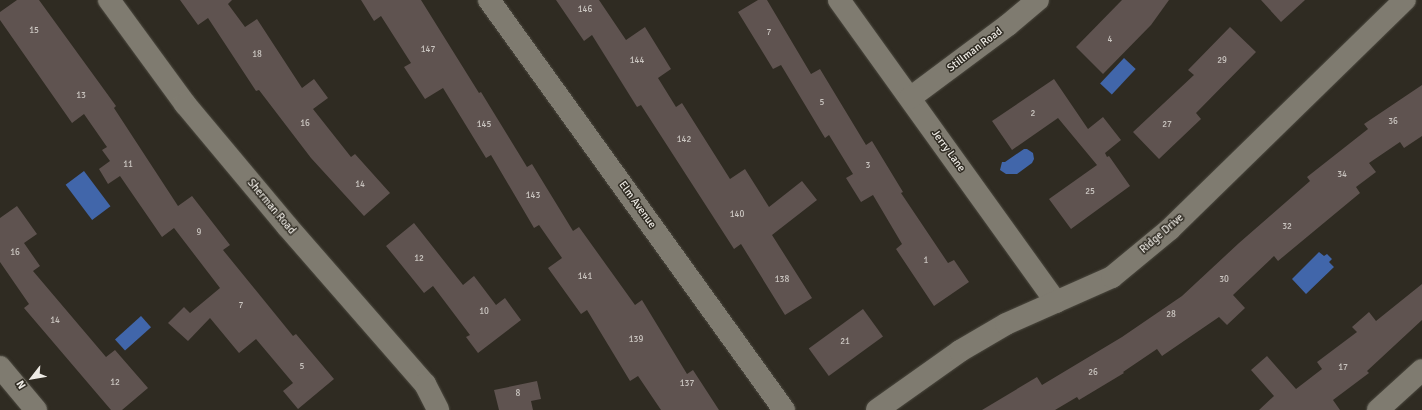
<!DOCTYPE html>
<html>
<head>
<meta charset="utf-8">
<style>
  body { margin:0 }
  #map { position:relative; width:1422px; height:410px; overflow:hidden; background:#2f2b22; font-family:Signika,sans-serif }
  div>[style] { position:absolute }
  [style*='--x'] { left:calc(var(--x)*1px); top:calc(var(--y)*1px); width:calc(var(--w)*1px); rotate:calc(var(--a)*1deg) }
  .water>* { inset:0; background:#4166aa; transform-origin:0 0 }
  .building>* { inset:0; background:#5f5350; transform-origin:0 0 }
  .roads { filter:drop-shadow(0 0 1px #4b483f) drop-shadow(0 0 1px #4b483f) }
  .minor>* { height:22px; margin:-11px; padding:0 11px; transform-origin:11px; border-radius:11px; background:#7f7b70 }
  span { translate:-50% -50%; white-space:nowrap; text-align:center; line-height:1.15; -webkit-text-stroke:3px #2f2b22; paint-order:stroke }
  .number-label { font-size:9px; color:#cac5c0 }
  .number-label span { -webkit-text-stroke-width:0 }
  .street-label { font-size:11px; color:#eeebe5 }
  .north { position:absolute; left:12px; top:358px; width:40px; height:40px; -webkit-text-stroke:3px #2f2b22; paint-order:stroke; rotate:239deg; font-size:11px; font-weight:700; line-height:16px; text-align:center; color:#eeebe5 }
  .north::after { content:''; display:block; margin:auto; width:14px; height:18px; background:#eeebe5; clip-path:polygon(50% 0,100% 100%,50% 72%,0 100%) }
</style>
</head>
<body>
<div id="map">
  <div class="water">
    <div style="left:1124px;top:58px;width:16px;height:35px;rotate:43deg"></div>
    <div style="clip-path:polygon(1024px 149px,1027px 149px,1033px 153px,1034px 159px,1032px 163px,1017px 174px,1006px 174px,1000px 170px,1002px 162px,1005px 162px)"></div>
    <div style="left:84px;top:171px;width:44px;height:23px;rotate:53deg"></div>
    <div style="clip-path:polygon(1319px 252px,1324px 256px,1327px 254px,1332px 259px,1329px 262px,1334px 267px,1306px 294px,1292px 279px)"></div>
    <div style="left:141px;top:316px;width:15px;height:35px;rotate:48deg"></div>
  </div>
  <div class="building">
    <div style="clip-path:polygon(17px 0,39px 0,116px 106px,114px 108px,178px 206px,192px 196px,230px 245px,223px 250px,293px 336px,296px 334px,334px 379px,298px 409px,283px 391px,293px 383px,256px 339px,239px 353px,210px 318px,188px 341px,168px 323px,184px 307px,190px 313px,220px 288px,174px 228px,162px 237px,120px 176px,108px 184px,99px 169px,110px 161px,102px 150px,107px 147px,84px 114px,72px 123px,0 20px,0 12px)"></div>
    <div style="clip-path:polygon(180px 0,232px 0,228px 4px,245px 27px,257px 19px,302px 88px,314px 79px,328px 98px,313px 109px,351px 157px,355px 154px,390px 193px,364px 216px,311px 158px,259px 90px,256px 91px,208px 18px,198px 25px)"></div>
    <div style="clip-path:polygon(361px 0,421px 0,479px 93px,481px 92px,527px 167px,532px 164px,573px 231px,579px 227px,635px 305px,642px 300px,687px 374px,693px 370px,719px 410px,661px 410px,638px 376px,630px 381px,587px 310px,581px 314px,548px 268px,562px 258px,539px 225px,534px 228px,491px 155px,486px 158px,443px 88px,425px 99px,404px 67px,411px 63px,381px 16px,374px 21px)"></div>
    <div style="clip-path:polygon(556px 0,599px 0,626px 40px,645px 27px,671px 69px,658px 78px,676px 107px,682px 103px,730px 179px,745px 169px,769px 207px,802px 181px,817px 200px,772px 235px,812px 298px,785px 315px,741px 244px,734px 249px,641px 105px,637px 107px,592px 35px,584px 41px)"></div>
    <div style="clip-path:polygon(758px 0,767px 0,811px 74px,820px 69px,866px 145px,872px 141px,903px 192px,901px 193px,948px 263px,954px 260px,969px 282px,934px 306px,896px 249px,902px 244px,873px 195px,861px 202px,846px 178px,853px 174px,829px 135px,825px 138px,781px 65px,773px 69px,738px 12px)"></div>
    <div style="clip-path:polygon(1122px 0,1169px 0,1151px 25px,1103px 74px,1076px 47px)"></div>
    <div style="clip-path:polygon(1261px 0,1305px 0,1281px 22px)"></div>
    <div style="clip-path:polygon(1230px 27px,1256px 52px,1196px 113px,1201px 119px,1159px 159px,1133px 132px,1194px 75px,1188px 70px)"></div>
    <div style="clip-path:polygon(1054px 79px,1088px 129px,1103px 117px,1121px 140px,1105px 153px,1107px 157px,1109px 156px,1130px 186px,1071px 229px,1049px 199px,1097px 165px,1058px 118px,1012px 150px,992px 121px)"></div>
    <div style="clip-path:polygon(1422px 85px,1422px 136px,1404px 148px,1400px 142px,1369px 163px,1376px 172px,1356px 187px,1360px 193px,1278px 261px,1274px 256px,1233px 295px,1245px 308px,1227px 325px,1219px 317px,1162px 356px,1157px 349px,1123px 372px,1124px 373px,1079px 400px,1077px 397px,1055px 410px,982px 410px,1037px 377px,1042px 385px,1122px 337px,1182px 296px,1239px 243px,1310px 181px,1307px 177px,1368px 129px,1364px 124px)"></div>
    <div style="clip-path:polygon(17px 206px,37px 234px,24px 243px,40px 266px,33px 271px,106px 357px,115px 350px,148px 388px,122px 410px,111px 410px,24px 308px,29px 304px,0 262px,0 218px)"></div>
    <div style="clip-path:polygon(414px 223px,463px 285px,474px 276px,496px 305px,505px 298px,521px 320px,478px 353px,466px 337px,470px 335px,433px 286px,424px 293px,386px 246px)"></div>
    <div style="clip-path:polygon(1422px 284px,1422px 320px,1367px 371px,1369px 373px,1333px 400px,1340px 410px,1259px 410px,1274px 396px,1251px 370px,1267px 356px,1296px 389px,1322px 369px,1317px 362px,1357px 332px,1352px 327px,1369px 312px,1376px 321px)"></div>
    <div style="left:863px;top:309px;width:34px;height:67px;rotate:54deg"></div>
    <div style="clip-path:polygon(537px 381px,541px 399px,531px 401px,533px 410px,499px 410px,494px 390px)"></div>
  </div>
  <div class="roads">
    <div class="minor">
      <div style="--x:109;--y:0;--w:129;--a:53.8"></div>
      <div style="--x:185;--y:104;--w:159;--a:50.1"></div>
      <div style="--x:287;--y:226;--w:210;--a:48.9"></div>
      <div style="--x:425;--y:384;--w:29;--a:63"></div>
      <div style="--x:489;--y:0;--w:505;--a:54.26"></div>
      <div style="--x:839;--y:0;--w:372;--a:54.3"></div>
      <div style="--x:910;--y:98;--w:122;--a:-36.7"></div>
      <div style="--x:1008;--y:25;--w:39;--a:-40"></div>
      <div style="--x:0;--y:367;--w:56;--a:50.1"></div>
      <div style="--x:877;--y:410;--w:102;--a:-35.4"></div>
      <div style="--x:960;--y:351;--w:53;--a:-30.4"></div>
      <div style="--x:1006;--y:324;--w:116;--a:-23.9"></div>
      <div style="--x:1112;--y:277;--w:75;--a:-39.6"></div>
      <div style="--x:1170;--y:229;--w:328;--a:-44.3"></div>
      <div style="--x:1378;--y:410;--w:59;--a:-42.3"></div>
    </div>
  </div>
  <div class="number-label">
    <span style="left:585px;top:10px">146</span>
    <span style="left:34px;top:31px">15</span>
    <span style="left:769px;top:33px">7</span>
    <span style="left:1110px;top:40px">4</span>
    <span style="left:428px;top:50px">147</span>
    <span style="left:257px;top:55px">18</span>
    <span style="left:637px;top:61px">144</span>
    <span style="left:1222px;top:61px">29</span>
    <span style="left:81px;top:96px">13</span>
    <span style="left:822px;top:103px">5</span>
    <span style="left:1033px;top:114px">2</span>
    <span style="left:1393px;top:122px">36</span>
    <span style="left:305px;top:124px">16</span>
    <span style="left:484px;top:125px">145</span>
    <span style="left:1167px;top:125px">27</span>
    <span style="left:684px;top:140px">142</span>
    <span style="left:128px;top:165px">11</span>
    <span style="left:868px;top:166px">3</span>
    <span style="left:1342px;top:175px">34</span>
    <span style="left:360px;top:185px">14</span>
    <span style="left:1090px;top:192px">25</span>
    <span style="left:533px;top:196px">143</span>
    <span style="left:737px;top:215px">140</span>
    <span style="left:1287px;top:227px">32</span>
    <span style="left:199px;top:233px">9</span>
    <span style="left:15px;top:253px">16</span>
    <span style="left:419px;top:259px">12</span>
    <span style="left:926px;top:261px">1</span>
    <span style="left:585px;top:277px">141</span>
    <span style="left:782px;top:280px">138</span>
    <span style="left:1224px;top:280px">30</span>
    <span style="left:241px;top:306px">7</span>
    <span style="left:484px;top:312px">10</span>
    <span style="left:1171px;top:315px">28</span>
    <span style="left:55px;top:321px">14</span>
    <span style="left:636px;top:340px">139</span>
    <span style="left:845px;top:342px">21</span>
    <span style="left:302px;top:367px">5</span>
    <span style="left:1343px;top:368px">17</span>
    <span style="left:1093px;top:373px">26</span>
    <span style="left:115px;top:383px">12</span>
    <span style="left:687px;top:384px">137</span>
    <span style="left:518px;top:394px">8</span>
  </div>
  <div class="street-label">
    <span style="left:975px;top:50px;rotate:-37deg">Stillman Road</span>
    <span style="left:948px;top:151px;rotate:54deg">Jerry Lane</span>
    <span style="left:637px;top:205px;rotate:54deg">Elm Avenue</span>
    <span style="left:271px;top:207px;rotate:50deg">Sherman Road</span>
    <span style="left:1162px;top:234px;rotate:-41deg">Ridge Drive</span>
  </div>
  <div class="north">N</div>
</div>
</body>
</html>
